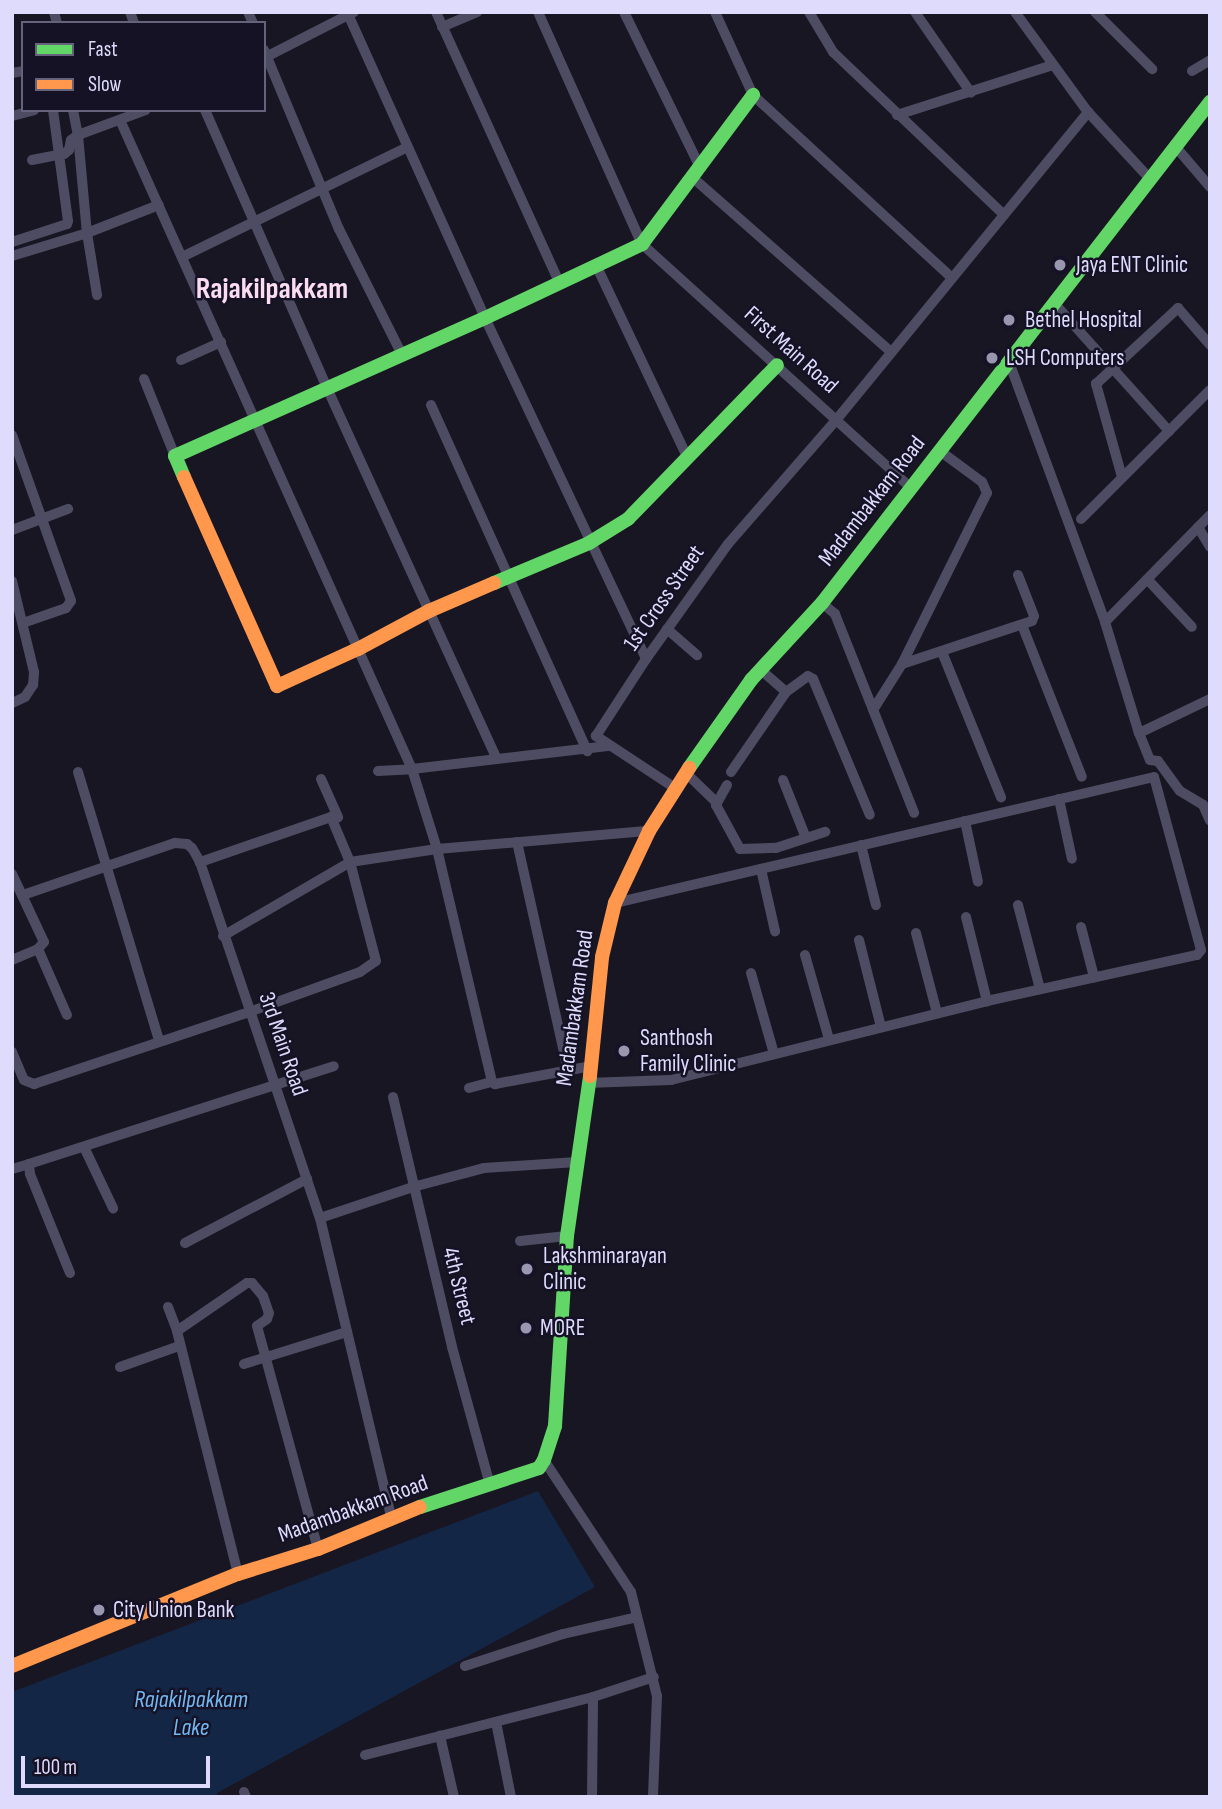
<!DOCTYPE html>
<html>
<head>
<meta charset="utf-8">
<style>
  body { margin:0 }
  #map { position:relative; width:1222px; height:1809px; overflow:hidden; background:#181622; font-family:"Sofia Sans Condensed",sans-serif }
  div>[style] { position:absolute }
  [style*='--x'] { left:calc(var(--x)*1px); top:calc(var(--y)*1px); width:calc(var(--w)*1px); rotate:calc(var(--a)*1deg) }
  .water>* { inset:0; background:#142645 }
  .street>* { height:10px; margin:-5px; padding:0 5px; transform-origin:5px; border-radius:5px; background:#4e4c62 }
  .fast>* { height:14px; margin:-7px; padding:0 7px; transform-origin:7px; border-radius:7px; background:#63d668 }
  .slow>* { height:14px; margin:-7px; padding:0 7px; transform-origin:7px; border-radius:7px; background:#ff974d }
  .dots>* { width:19px; height:19px; translate:-50% -50%; box-sizing:border-box; border:4px solid #151226; border-radius:50% }
  span { translate:-50% -50%; white-space:nowrap; text-align:center; line-height:1.15; -webkit-text-stroke:5px #151226; paint-order:stroke }
  .poi-label { font-size:23px; color:#dedbfc }
  .left { translate:0 -50%; text-align:left }
  .street-label { font-size:23px; color:#dedbfc }
  .water-label { font-size:24px; color:#72b8f2; font-style:italic }
  .district-label { font-size:30px; color:#fcdcf1; font-weight:700 }
  .frame { position:absolute; inset:0; border:14px solid #dedbfc; pointer-events:none }
  .legend { position:absolute; left:21px; top:21px; width:245px; height:91px; box-sizing:border-box; background:#151226; border:2px solid #65627c; margin:0; padding:9px 12px; list-style:none; font-size:21px; color:#dedbfc }
  .legend li { display:flex; align-items:center; gap:14px; height:35px }
  .legend b { width:35px; border:2px solid #65627c }
  .scale { position:absolute; left:21px; top:1756px; width:189px; height:32px; box-sizing:border-box; border:4px solid #dedbfc; border-top:0; padding-left:9px; font-size:21px; line-height:24px; white-space:nowrap; color:#dedbfc; -webkit-text-stroke:5px #151226; paint-order:stroke }
</style>
</head>
<body>
<div id="map">
  <div class="water">
    <div style="clip-path:polygon(538px 1491px,595px 1587px,217px 1793px,217px 1797px,12px 1797px,12px 1692px)"></div>
  </div>
  <div class="street">
    <div style="--x:54;--y:12;--w:11;--a:75"></div>
    <div style="--x:130;--y:12;--w:12;--a:70"></div>
    <div style="--x:248;--y:12;--w:12;--a:66"></div>
    <div style="--x:347;--y:12;--w:336;--a:65.7"></div>
    <div style="--x:485;--y:318;--w:377;--a:64.7"></div>
    <div style="--x:436;--y:12;--w:297;--a:65.5"></div>
    <div style="--x:538;--y:12;--w:254;--a:65.9"></div>
    <div style="--x:642;--y:244;--w:363;--a:42.2"></div>
    <div style="--x:624;--y:12;--w:173;--a:63.9"></div>
    <div style="--x:715;--y:12;--w:91;--a:65.4"></div>
    <div style="--x:753;--y:95;--w:270;--a:42.6"></div>
    <div style="--x:809;--y:12;--w:47;--a:59"></div>
    <div style="--x:833;--y:52;--w:236;--a:43.6"></div>
    <div style="--x:915;--y:12;--w:98;--a:55.3"></div>
    <div style="--x:1015;--y:12;--w:124;--a:53.9"></div>
    <div style="--x:1088;--y:112;--w:91;--a:47.2"></div>
    <div style="--x:1095;--y:12;--w:81;--a:45"></div>
    <div style="--x:442;--y:27;--w:38;--a:-23"></div>
    <div style="--x:264;--y:50;--w:194;--a:67.3"></div>
    <div style="--x:339;--y:229;--w:141;--a:63.4"></div>
    <div style="--x:264;--y:58;--w:101;--a:-27.1"></div>
    <div style="--x:1192;--y:71;--w:21;--a:-31"></div>
    <div style="--x:12;--y:73;--w:11;--a:-10"></div>
    <div style="--x:73;--y:110;--w:25;--a:79"></div>
    <div style="--x:78;--y:135;--w:72;--a:-20.2"></div>
    <div style="--x:205;--y:110;--w:304;--a:66.3"></div>
    <div style="--x:327;--y:388;--w:408;--a:65.4"></div>
    <div style="--x:897;--y:115;--w:164;--a:-17.8"></div>
    <div style="--x:12;--y:116;--w:23;--a:-15"></div>
    <div style="--x:120;--y:120;--w:712;--a:65.78"></div>
    <div style="--x:412;--y:769;--w:197;--a:-6.7"></div>
    <div style="--x:78;--y:135;--w:98;--a:84.8"></div>
    <div style="--x:87;--y:233;--w:63;--a:80.8"></div>
    <div style="--x:1175;--y:146;--w:54;--a:49.5"></div>
    <div style="--x:32;--y:160;--w:33;--a:-11"></div>
    <div style="--x:64;--y:154;--w:6;--a:-39"></div>
    <div style="--x:69;--y:150;--w:10;--a:-79"></div>
    <div style="--x:71;--y:140;--w:9;--a:-36"></div>
    <div style="--x:692;--y:177;--w:265;--a:41.3"></div>
    <div style="--x:12;--y:242;--w:58;--a:-18.1"></div>
    <div style="--x:67;--y:224;--w:3;--a:-72"></div>
    <div style="--x:68;--y:221;--w:112;--a:-97.7"></div>
    <div style="--x:12;--y:256;--w:78;--a:-17"></div>
    <div style="--x:87;--y:233;--w:77;--a:-21.3"></div>
    <div style="--x:182;--y:257;--w:251;--a:-26"></div>
    <div style="--x:596;--y:265;--w:215;--a:64.6"></div>
    <div style="--x:1055;--y:304;--w:171;--a:48.1"></div>
    <div style="--x:181;--y:360;--w:44;--a:-24.2"></div>
    <div style="--x:1009;--y:362;--w:277;--a:69.7"></div>
    <div style="--x:1105;--y:622;--w:116;--a:73"></div>
    <div style="--x:144;--y:379;--w:83;--a:68.1"></div>
    <div style="--x:431;--y:405;--w:380;--a:65.7"></div>
    <div style="--x:12;--y:435;--w:176;--a:70.4"></div>
    <div style="--x:71;--y:601;--w:9;--a:126"></div>
    <div style="--x:66;--y:608;--w:46;--a:160.8"></div>
    <div style="--x:1122;--y:477;--w:97;--a:-105.6"></div>
    <div style="--x:1096;--y:384;--w:112;--a:-42.8"></div>
    <div style="--x:1178;--y:308;--w:49;--a:49.1"></div>
    <div style="--x:1081;--y:519;--w:182;--a:-45"></div>
    <div style="--x:1198;--y:527;--w:23;--a:59"></div>
    <div style="--x:12;--y:530;--w:60;--a:-20.6"></div>
    <div style="--x:1148;--y:580;--w:64;--a:46.9"></div>
    <div style="--x:12;--y:581;--w:94;--a:76.4"></div>
    <div style="--x:34;--y:672;--w:13;--a:94"></div>
    <div style="--x:33;--y:685;--w:14;--a:124"></div>
    <div style="--x:25;--y:697;--w:14;--a:155"></div>
    <div style="--x:822;--y:603;--w:17;--a:40"></div>
    <div style="--x:835;--y:614;--w:214;--a:68.3"></div>
    <div style="--x:1105;--y:622;--w:150;--a:-45.5"></div>
    <div style="--x:1022;--y:625;--w:163;--a:68.5"></div>
    <div style="--x:667;--y:629;--w:40;--a:41"></div>
    <div style="--x:942;--y:652;--w:157;--a:67.9"></div>
    <div style="--x:902;--y:664;--w:137;--a:-18.3"></div>
    <div style="--x:1032;--y:621;--w:5;--a:-68"></div>
    <div style="--x:1034;--y:616;--w:44;--a:-111.3"></div>
    <div style="--x:761;--y:670;--w:33;--a:41"></div>
    <div style="--x:786;--y:692;--w:27;--a:-36"></div>
    <div style="--x:808;--y:676;--w:6;--a:31"></div>
    <div style="--x:813;--y:679;--w:147;--a:67.3"></div>
    <div style="--x:1210;--y:699;--w:79;--a:154.4"></div>
    <div style="--x:1139;--y:733;--w:29;--a:68"></div>
    <div style="--x:1150;--y:760;--w:8;--a:7"></div>
    <div style="--x:1158;--y:761;--w:37;--a:54"></div>
    <div style="--x:1180;--y:791;--w:27;--a:31"></div>
    <div style="--x:1203;--y:805;--w:17;--a:66"></div>
    <div style="--x:873;--y:710;--w:54;--a:-57.8"></div>
    <div style="--x:902;--y:664;--w:191;--a:-63.6"></div>
    <div style="--x:987;--y:493;--w:12;--a:-114"></div>
    <div style="--x:982;--y:482;--w:52;--a:-143.6"></div>
    <div style="--x:378;--y:771;--w:34;--a:-3"></div>
    <div style="--x:412;--y:769;--w:84;--a:72.6"></div>
    <div style="--x:437;--y:849;--w:239;--a:76.7"></div>
    <div style="--x:492;--y:1082;--w:4;--a:34"></div>
    <div style="--x:495;--y:1084;--w:98;--a:-10.6"></div>
    <div style="--x:78;--y:772;--w:281;--a:73.2"></div>
    <div style="--x:731;--y:772;--w:97;--a:-55.5"></div>
    <div style="--x:686;--y:773;--w:42;--a:44"></div>
    <div style="--x:321;--y:779;--w:42;--a:65.9"></div>
    <div style="--x:783;--y:780;--w:62;--a:68.4"></div>
    <div style="--x:727;--y:785;--w:23;--a:119"></div>
    <div style="--x:716;--y:805;--w:50;--a:61.4"></div>
    <div style="--x:740;--y:849;--w:36;--a:-2"></div>
    <div style="--x:776;--y:848;--w:52;--a:-18.1"></div>
    <div style="--x:675;--y:788;--w:95;--a:-146.6"></div>
    <div style="--x:596;--y:736;--w:92;--a:-57"></div>
    <div style="--x:646;--y:659;--w:141;--a:-54.5"></div>
    <div style="--x:728;--y:544;--w:166;--a:-48.9"></div>
    <div style="--x:837;--y:419;--w:397;--a:-50.7"></div>
    <div style="--x:1059;--y:799;--w:61;--a:77.8"></div>
    <div style="--x:965;--y:821;--w:62;--a:78"></div>
    <div style="--x:517;--y:842;--w:235;--a:77.4"></div>
    <div style="--x:861;--y:845;--w:62;--a:76"></div>
    <div style="--x:761;--y:869;--w:64;--a:77.3"></div>
    <div style="--x:12;--y:874;--w:75;--a:64.8"></div>
    <div style="--x:44;--y:942;--w:9;--a:131"></div>
    <div style="--x:38;--y:949;--w:28;--a:157"></div>
    <div style="--x:23;--y:895;--w:161;--a:-18.9"></div>
    <div style="--x:175;--y:843;--w:12;--a:5"></div>
    <div style="--x:187;--y:844;--w:6;--a:39"></div>
    <div style="--x:192;--y:848;--w:16;--a:60"></div>
    <div style="--x:200;--y:862;--w:376;--a:71.4"></div>
    <div style="--x:320;--y:1218;--w:307;--a:76.6"></div>
    <div style="--x:1018;--y:905;--w:87;--a:75.3"></div>
    <div style="--x:966;--y:917;--w:87;--a:76"></div>
    <div style="--x:1081;--y:927;--w:52;--a:75.4"></div>
    <div style="--x:916;--y:933;--w:83;--a:75.3"></div>
    <div style="--x:223;--y:936;--w:147;--a:-30.2"></div>
    <div style="--x:350;--y:862;--w:88;--a:-8.5"></div>
    <div style="--x:437;--y:849;--w:213;--a:-4.9"></div>
    <div style="--x:859;--y:940;--w:90;--a:75.8"></div>
    <div style="--x:38;--y:949;--w:72;--a:66.3"></div>
    <div style="--x:805;--y:955;--w:87;--a:74.1"></div>
    <div style="--x:751;--y:973;--w:84;--a:74.1"></div>
    <div style="--x:12;--y:1052;--w:30;--a:67"></div>
    <div style="--x:24;--y:1080;--w:11;--a:22"></div>
    <div style="--x:34;--y:1084;--w:227;--a:-18.5"></div>
    <div style="--x:249;--y:1012;--w:118;--a:-19.8"></div>
    <div style="--x:360;--y:972;--w:19;--a:-35"></div>
    <div style="--x:376;--y:961;--w:102;--a:-104.7"></div>
    <div style="--x:350;--y:862;--w:49;--a:-112.9"></div>
    <div style="--x:331;--y:817;--w:139;--a:161"></div>
    <div style="--x:587;--y:1083;--w:84;--a:-2"></div>
    <div style="--x:671;--y:1080;--w:326;--a:-14"></div>
    <div style="--x:987;--y:1001;--w:215;--a:-12.4"></div>
    <div style="--x:1197;--y:955;--w:6;--a:-51"></div>
    <div style="--x:1201;--y:950;--w:179;--a:-105.2"></div>
    <div style="--x:1154;--y:777;--w:554;--a:166.84"></div>
    <div style="--x:469;--y:1088;--w:24;--a:-15"></div>
    <div style="--x:393;--y:1097;--w:257;--a:76.7"></div>
    <div style="--x:452;--y:1347;--w:143;--a:74.6"></div>
    <div style="--x:84;--y:1147;--w:68;--a:64.6"></div>
    <div style="--x:12;--y:1169;--w:18;--a:-16"></div>
    <div style="--x:320;--y:1218;--w:98;--a:-18.4"></div>
    <div style="--x:413;--y:1187;--w:73;--a:-15"></div>
    <div style="--x:484;--y:1168;--w:93;--a:-3.7"></div>
    <div style="--x:520;--y:1241;--w:47;--a:-6.1"></div>
    <div style="--x:185;--y:1243;--w:138;--a:-27.7"></div>
    <div style="--x:70;--y:1273;--w:107;--a:-112"></div>
    <div style="--x:30;--y:1174;--w:10;--a:-96"></div>
    <div style="--x:29;--y:1164;--w:320;--a:-17.8"></div>
    <div style="--x:168;--y:1307;--w:26;--a:69"></div>
    <div style="--x:244;--y:1364;--w:108;--a:-17.3"></div>
    <div style="--x:120;--y:1367;--w:63;--a:-19.6"></div>
    <div style="--x:544;--y:1460;--w:158;--a:56.6"></div>
    <div style="--x:631;--y:1592;--w:107;--a:76"></div>
    <div style="--x:657;--y:1696;--w:101;--a:92.3"></div>
    <div style="--x:238;--y:1574;--w:251;--a:-104.1"></div>
    <div style="--x:177;--y:1331;--w:85;--a:-34.4"></div>
    <div style="--x:247;--y:1283;--w:5;--a:0"></div>
    <div style="--x:252;--y:1283;--w:17;--a:50"></div>
    <div style="--x:263;--y:1296;--w:18;--a:71"></div>
    <div style="--x:269;--y:1313;--w:6;--a:108"></div>
    <div style="--x:267;--y:1319;--w:12;--a:145"></div>
    <div style="--x:257;--y:1326;--w:231;--a:74.7"></div>
    <div style="--x:465;--y:1666;--w:103;--a:-18.1"></div>
    <div style="--x:563;--y:1634;--w:76;--a:-12.9"></div>
    <div style="--x:496;--y:1722;--w:76;--a:78.7"></div>
    <div style="--x:365;--y:1755;--w:77;--a:-14.2"></div>
    <div style="--x:244;--y:1792;--w:5;--a:68"></div>
    <div style="--x:454;--y:1797;--w:63;--a:-102.9"></div>
    <div style="--x:440;--y:1736;--w:158;--a:-14.3"></div>
    <div style="--x:593;--y:1697;--w:64;--a:-18.2"></div>
    <div style="--x:592;--y:1797;--w:100;--a:-89.4"></div>
  </div>
  <div class="fast">
    <div style="--x:184;--y:477;--w:23;--a:-113"></div>
    <div style="--x:175;--y:456;--w:339;--a:-24"></div>
    <div style="--x:485;--y:318;--w:174;--a:-25.2"></div>
    <div style="--x:642;--y:244;--w:186;--a:-53.3"></div>
    <div style="--x:494;--y:583;--w:103;--a:-22.8"></div>
    <div style="--x:589;--y:543;--w:46;--a:-31.6"></div>
    <div style="--x:628;--y:519;--w:214;--a:-45.9"></div>
    <div style="--x:689;--y:768;--w:108;--a:-54.8"></div>
    <div style="--x:751;--y:680;--w:105;--a:-47.3"></div>
    <div style="--x:822;--y:603;--w:634;--a:-52.24"></div>
    <div style="--x:420;--y:1507;--w:125;--a:-18.1"></div>
    <div style="--x:539;--y:1468;--w:9;--a:-58"></div>
    <div style="--x:544;--y:1460;--w:36;--a:-72"></div>
    <div style="--x:555;--y:1426;--w:190;--a:-86.4"></div>
    <div style="--x:567;--y:1236;--w:162;--a:-81.8"></div>
  </div>
  <div class="slow">
    <div style="--x:184;--y:477;--w:229;--a:66"></div>
    <div style="--x:277;--y:686;--w:89;--a:-24.6"></div>
    <div style="--x:358;--y:649;--w:81;--a:-28.2"></div>
    <div style="--x:429;--y:611;--w:71;--a:-23.3"></div>
    <div style="--x:590;--y:1076;--w:120;--a:-84.2"></div>
    <div style="--x:602;--y:957;--w:56;--a:-76.5"></div>
    <div style="--x:615;--y:903;--w:80;--a:-64.7"></div>
    <div style="--x:649;--y:831;--w:75;--a:-57.6"></div>
    <div style="--x:12;--y:1666;--w:244;--a:-22.2"></div>
    <div style="--x:238;--y:1574;--w:84;--a:-17.4"></div>
    <div style="--x:318;--y:1549;--w:110;--a:-22.4"></div>
  </div>
  <div class="dots">
    <div style="left:1060px;top:265px;background:#9996b0"></div>
    <div style="left:1009px;top:320px;background:#9996b0"></div>
    <div style="left:992px;top:358px;background:#9996b0"></div>
    <div style="left:624px;top:1051px;background:#9996b0"></div>
    <div style="left:527px;top:1269px;background:#9996b0"></div>
    <div style="left:526px;top:1328px;background:#9996b0"></div>
    <div style="left:99px;top:1610px;background:#9996b0"></div>
  </div>
  <div class="poi-label">
    <span class="left" style="left:1076px;top:265px">Jaya ENT Clinic</span>
    <span class="left" style="left:1025px;top:320px">Bethel Hospital</span>
    <span class="left" style="left:1006px;top:358px">LSH Computers</span>
    <span class="left" style="left:640px;top:1051px">Santhosh<br>Family Clinic</span>
    <span class="left" style="left:543px;top:1269px">Lakshminarayan<br>Clinic</span>
    <span class="left" style="left:540px;top:1328px">MORE</span>
    <span class="left" style="left:113px;top:1610px">City Union Bank</span>
  </div>
  <div class="street-label">
    <span style="left:791px;top:350px;rotate:42deg">First Main Road</span>
    <span style="left:872px;top:501px;rotate:-52deg">Madambakkam Road</span>
    <span style="left:664px;top:598px;rotate:-55deg">1st Cross Street</span>
    <span style="left:575px;top:1008px;rotate:-82deg">Madambakkam Road</span>
    <span style="left:283px;top:1044px;rotate:71deg">3rd Main Road</span>
    <span style="left:459px;top:1286px;rotate:76deg">4th Street</span>
    <span style="left:353px;top:1509px;rotate:-20deg">Madambakkam Road</span>
  </div>
  <div class="water-label">
    <span style="left:191px;top:1714px">Rajakilpakkam<br>Lake</span>
  </div>
  <div class="district-label">
    <span style="left:272px;top:289px">Rajakilpakkam</span>
  </div>
  <div class="frame"></div>
  <ul class="legend">
  <li><b style="height:9px;background:#63d668"></b>Fast</li>
  <li><b style="height:9px;background:#ff974d"></b>Slow</li>
  </ul>
  <div class="scale">100 m</div>
</div>
</body>
</html>
